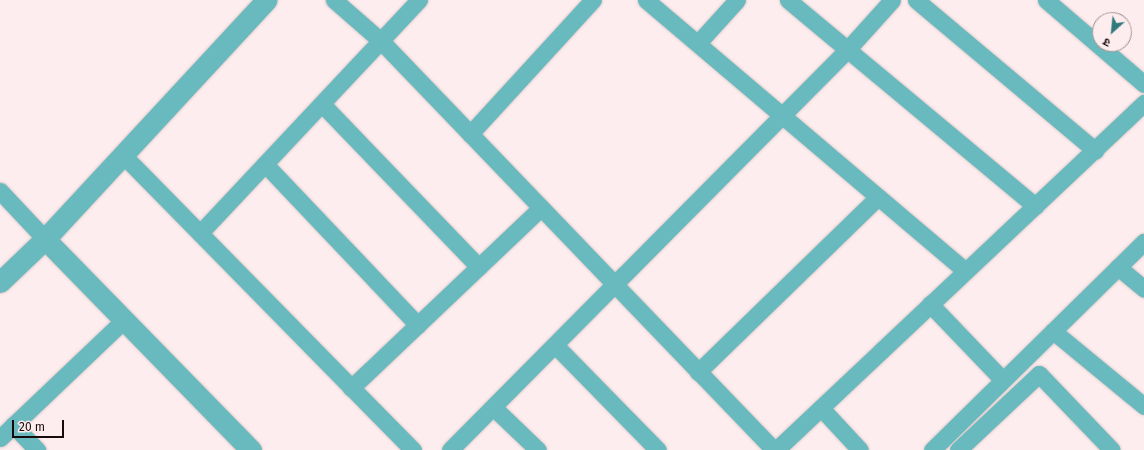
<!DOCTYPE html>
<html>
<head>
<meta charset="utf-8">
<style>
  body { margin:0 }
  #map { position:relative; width:1144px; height:450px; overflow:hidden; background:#feedee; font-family:"Fira Sans","Noto Sans Devanagari",sans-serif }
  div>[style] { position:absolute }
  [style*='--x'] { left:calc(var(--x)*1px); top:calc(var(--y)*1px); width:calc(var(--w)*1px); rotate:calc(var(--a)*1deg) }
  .roads { filter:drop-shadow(0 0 1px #d9c9ca) drop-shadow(0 0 1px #d9c9ca) }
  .minor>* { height:17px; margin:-8.5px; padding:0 8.5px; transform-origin:8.5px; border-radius:8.5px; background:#68babe }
  .tertiary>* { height:21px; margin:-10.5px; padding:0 10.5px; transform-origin:10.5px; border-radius:10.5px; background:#68babe }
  span { translate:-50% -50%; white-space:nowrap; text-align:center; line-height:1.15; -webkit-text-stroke:3px #feedee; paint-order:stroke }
  .north { position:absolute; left:1092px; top:12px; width:40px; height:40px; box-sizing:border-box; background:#feedee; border:1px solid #a29394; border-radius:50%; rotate:207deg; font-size:11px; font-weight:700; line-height:16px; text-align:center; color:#180b0c }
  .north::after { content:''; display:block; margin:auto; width:14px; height:18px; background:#307a7e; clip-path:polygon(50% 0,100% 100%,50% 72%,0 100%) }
  .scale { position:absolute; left:12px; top:420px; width:52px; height:18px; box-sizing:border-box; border:2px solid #180b0c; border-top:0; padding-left:5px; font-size:12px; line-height:14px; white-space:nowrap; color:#180b0c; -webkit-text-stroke:3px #feedee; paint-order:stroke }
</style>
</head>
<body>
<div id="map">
  <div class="roads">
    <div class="minor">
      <div style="--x:334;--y:0;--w:62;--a:41.1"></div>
      <div style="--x:381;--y:41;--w:567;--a:46.14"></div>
      <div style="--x:646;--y:0;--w:419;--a:40.3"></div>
      <div style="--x:788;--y:0;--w:322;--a:39.8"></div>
      <div style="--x:916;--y:0;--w:234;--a:40"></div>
      <div style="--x:1046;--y:0;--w:129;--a:40.6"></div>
      <div style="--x:698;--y:43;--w:58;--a:-47.8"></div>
      <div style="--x:322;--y:104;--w:226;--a:46.1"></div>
      <div style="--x:470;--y:134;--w:182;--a:-47.5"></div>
      <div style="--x:123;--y:155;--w:414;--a:45.5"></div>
      <div style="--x:265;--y:164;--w:222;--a:46.5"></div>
      <div style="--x:0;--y:191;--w:66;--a:46.8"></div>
      <div style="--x:200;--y:233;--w:320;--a:-46.8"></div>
      <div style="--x:1118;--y:267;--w:34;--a:40"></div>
      <div style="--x:930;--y:304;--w:105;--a:46.2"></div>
      <div style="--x:1053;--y:331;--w:118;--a:39.5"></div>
      <div style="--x:555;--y:345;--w:147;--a:45.6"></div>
      <div style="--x:698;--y:372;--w:251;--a:-44.2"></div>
      <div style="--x:351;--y:388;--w:262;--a:-43.5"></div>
      <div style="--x:493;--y:407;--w:62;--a:43.7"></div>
      <div style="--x:821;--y:408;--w:57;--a:47.1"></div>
      <div style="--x:13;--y:425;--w:35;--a:46"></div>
      <div style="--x:0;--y:438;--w:171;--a:-43.6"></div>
      <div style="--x:450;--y:450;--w:564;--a:-45.22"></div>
      <div style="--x:847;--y:50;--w:67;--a:-48"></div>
      <div style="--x:776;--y:450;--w:506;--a:-43.32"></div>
      <div style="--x:932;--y:450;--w:297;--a:-44.5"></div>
      <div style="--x:958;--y:450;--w:111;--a:-43.2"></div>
      <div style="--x:1039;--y:374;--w:105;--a:46.2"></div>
    </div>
    <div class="tertiary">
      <div style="--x:45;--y:239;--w:295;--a:45.7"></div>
      <div style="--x:0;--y:282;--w:62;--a:-43.7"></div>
      <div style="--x:45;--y:239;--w:326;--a:-47.2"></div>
    </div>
  </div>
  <div class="north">उ</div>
  <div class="scale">20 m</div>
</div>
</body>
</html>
